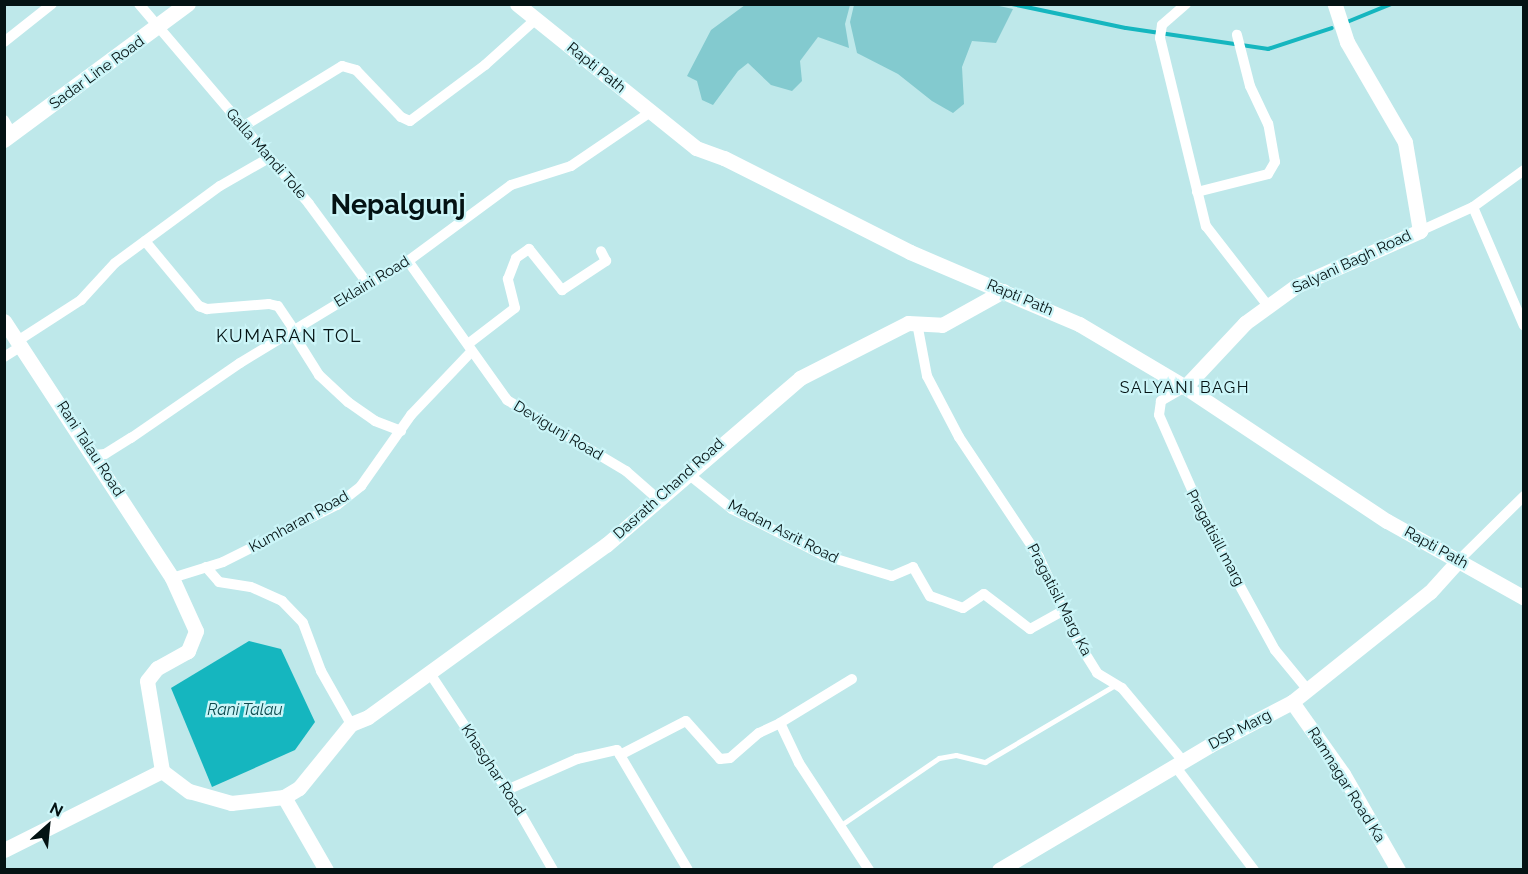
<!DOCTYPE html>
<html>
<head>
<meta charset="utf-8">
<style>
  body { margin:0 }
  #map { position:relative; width:1528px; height:874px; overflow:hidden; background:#bee8ea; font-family:Raleway,sans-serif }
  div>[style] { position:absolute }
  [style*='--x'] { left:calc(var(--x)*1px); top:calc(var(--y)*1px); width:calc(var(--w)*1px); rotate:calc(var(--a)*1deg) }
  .green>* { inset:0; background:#83cacf }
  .water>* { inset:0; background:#15b6bf }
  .stream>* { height:4px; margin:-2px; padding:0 2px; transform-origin:2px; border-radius:2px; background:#15b6bf }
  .lane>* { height:5px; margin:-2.5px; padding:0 2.5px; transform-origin:2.5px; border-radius:2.5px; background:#fff }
  .street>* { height:10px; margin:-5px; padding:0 5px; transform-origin:5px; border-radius:5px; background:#fff }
  .secondary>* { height:15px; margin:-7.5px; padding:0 7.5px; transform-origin:7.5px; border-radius:7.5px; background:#fff }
  .primary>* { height:16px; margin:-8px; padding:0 8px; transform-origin:8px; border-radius:8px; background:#fff }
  span { translate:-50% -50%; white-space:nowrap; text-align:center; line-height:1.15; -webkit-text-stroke:4.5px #cbf5f8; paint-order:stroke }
  .street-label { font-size:15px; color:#041213 }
  .neighbourhood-label { font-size:16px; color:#041213; letter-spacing:1.5px }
  .water-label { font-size:16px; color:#0d4b4f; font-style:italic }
  .quarter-label { font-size:18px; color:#041213; letter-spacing:1.5px }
  .town-label { font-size:27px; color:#041213; font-weight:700 }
  .frame { position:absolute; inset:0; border:6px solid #041213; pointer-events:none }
  .north { position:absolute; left:18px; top:796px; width:60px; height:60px; -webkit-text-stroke:4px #cbf5f8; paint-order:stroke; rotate:27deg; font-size:16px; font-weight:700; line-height:24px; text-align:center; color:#041213 }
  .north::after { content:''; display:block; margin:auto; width:21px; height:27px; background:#041213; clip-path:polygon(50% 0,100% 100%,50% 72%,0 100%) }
</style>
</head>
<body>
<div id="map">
  <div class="green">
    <div style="clip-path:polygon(990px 4px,1013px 9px,996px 43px,972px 41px,962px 67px,964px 104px,953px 113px,932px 101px,898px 74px,857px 53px,850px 22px,854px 5px)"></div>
    <div style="clip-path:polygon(745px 5px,850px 5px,845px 24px,849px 48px,818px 37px,800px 61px,802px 81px,792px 91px,771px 85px,748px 63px,738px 71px,713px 105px,702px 100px,697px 81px,687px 76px,711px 30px)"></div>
  </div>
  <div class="water">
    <div style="clip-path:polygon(249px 641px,281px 649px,315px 722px,295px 750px,212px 787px,171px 688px)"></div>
  </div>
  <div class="stream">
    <div style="--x:1012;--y:4;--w:116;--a:11.9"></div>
    <div style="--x:1126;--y:28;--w:144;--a:8.4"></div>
    <div style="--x:1268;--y:49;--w:67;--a:-18.2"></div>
    <div style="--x:1347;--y:22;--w:48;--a:-22.2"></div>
  </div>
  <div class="lane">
    <div style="--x:841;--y:825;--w:119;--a:-34.4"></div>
    <div style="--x:939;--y:758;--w:17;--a:-10"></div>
    <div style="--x:956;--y:755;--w:30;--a:14"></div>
    <div style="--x:985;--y:762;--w:151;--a:-30.6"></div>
  </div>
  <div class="street">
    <div style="--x:139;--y:4;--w:262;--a:49.6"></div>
    <div style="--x:309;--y:204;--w:99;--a:53.6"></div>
    <div style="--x:1186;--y:4;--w:32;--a:139"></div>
    <div style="--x:1162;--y:25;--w:13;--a:99"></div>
    <div style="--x:1160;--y:38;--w:194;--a:76.3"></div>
    <div style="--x:1206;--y:226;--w:101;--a:52.2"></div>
    <div style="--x:4;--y:42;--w:61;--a:-38.4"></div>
    <div style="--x:4;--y:120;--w:16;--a:60"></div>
    <div style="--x:244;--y:126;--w:115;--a:-31.5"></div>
    <div style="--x:342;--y:66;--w:15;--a:16"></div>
    <div style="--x:356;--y:70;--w:65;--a:46.2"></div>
    <div style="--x:401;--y:117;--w:10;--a:24"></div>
    <div style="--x:410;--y:121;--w:94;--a:-36.7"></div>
    <div style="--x:485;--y:65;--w:69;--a:-42"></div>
    <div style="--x:1197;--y:192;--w:73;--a:-14.2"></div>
    <div style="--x:1268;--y:174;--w:14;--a:-60"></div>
    <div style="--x:1275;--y:162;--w:39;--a:-100"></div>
    <div style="--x:1268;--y:124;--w:42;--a:-115.3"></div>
    <div style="--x:1250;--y:86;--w:53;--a:-104.3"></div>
    <div style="--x:1473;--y:207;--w:129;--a:66.8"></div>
    <div style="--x:1420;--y:231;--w:58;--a:-24.4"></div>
    <div style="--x:1473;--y:207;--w:63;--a:-36"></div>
    <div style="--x:145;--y:241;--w:85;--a:50.3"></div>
    <div style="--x:199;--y:306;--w:9;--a:21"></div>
    <div style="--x:207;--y:309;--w:62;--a:-4.6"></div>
    <div style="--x:269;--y:304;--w:9;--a:13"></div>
    <div style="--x:278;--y:306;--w:30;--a:56"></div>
    <div style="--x:408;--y:261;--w:171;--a:54.5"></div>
    <div style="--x:507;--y:400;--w:139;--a:30.8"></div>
    <div style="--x:626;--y:471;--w:44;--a:41.3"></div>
    <div style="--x:917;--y:323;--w:54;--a:79.3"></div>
    <div style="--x:927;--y:376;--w:69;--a:62.3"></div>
    <div style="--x:959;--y:437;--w:144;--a:56.3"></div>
    <div style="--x:1039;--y:557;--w:94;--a:65.4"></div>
    <div style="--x:1078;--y:642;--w:36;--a:58"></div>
    <div style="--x:1097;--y:673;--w:29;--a:31"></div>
    <div style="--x:1122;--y:688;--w:95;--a:50.1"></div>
    <div style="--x:292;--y:332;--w:51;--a:57.9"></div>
    <div style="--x:319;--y:375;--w:40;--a:43"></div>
    <div style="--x:348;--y:402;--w:33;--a:35"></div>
    <div style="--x:375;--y:421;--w:28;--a:21"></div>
    <div style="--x:19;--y:340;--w:74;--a:-32.8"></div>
    <div style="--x:81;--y:300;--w:50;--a:-47.4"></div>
    <div style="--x:115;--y:263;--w:130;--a:-36.3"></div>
    <div style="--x:220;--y:186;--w:54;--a:-29.9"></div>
    <div style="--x:468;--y:344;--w:59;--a:-37.5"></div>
    <div style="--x:515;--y:308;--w:30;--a:-104"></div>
    <div style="--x:508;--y:279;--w:22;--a:-69"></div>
    <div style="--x:516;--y:258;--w:16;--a:-35"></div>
    <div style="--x:529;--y:249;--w:53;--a:51.2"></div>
    <div style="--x:562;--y:290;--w:53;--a:-33.4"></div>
    <div style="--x:606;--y:261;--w:11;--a:-117"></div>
    <div style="--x:4;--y:357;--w:22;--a:-32"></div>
    <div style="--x:1185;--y:387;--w:28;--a:150"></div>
    <div style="--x:1161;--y:401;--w:14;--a:98"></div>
    <div style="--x:1159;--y:415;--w:131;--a:66.2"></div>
    <div style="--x:1212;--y:535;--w:131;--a:61.3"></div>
    <div style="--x:1275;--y:650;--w:50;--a:50.6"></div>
    <div style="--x:95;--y:455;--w:10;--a:-6"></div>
    <div style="--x:105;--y:454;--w:31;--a:-32"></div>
    <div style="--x:131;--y:438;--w:132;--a:-34.5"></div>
    <div style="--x:240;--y:363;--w:197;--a:-31.3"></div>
    <div style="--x:408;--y:261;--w:128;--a:-36.4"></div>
    <div style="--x:511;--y:185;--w:63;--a:-17.6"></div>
    <div style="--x:571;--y:166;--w:94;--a:-34.2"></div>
    <div style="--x:687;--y:473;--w:58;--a:38.7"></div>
    <div style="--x:732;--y:509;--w:102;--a:26.8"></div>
    <div style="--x:823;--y:555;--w:72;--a:16.9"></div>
    <div style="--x:892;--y:576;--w:23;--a:-23"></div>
    <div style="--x:913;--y:567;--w:34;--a:60"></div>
    <div style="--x:930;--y:596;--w:35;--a:20"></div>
    <div style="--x:963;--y:608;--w:25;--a:-34"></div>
    <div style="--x:984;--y:594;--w:58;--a:37.3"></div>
    <div style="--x:1030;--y:629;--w:37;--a:-29"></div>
    <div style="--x:1458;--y:561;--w:93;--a:-44.6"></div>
    <div style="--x:206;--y:567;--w:20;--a:49"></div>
    <div style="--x:219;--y:582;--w:32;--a:9"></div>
    <div style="--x:251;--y:587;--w:34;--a:24"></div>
    <div style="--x:282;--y:601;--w:30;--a:46"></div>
    <div style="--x:303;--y:623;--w:51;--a:69.4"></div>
    <div style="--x:321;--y:671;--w:61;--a:60.5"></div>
    <div style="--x:172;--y:578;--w:53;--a:-17.4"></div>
    <div style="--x:223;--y:562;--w:127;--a:-26.6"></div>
    <div style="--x:337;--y:505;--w:31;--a:-38"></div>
    <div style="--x:361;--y:486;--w:87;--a:-54.8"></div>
    <div style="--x:411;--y:415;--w:88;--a:-46.4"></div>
    <div style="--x:429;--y:672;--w:141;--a:56.5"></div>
    <div style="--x:507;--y:790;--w:92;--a:60.1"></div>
    <div style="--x:852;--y:679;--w:84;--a:148.6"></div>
    <div style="--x:780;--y:723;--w:44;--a:64.6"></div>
    <div style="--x:799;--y:763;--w:128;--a:56.8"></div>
    <div style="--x:620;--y:755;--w:74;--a:-27.3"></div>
    <div style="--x:686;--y:721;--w:51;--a:48.2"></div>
    <div style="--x:720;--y:759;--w:10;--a:-6"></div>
    <div style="--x:730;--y:758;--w:38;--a:-41"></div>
    <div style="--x:759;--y:733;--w:23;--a:-25"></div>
    <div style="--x:1175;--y:766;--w:131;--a:52.8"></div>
    <div style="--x:507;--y:790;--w:77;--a:-23.9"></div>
    <div style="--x:577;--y:759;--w:41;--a:-12.7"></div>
    <div style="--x:617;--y:750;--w:139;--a:59.4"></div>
  </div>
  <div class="secondary">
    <div style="--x:517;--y:4;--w:230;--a:38.8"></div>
    <div style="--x:696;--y:148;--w:30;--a:20"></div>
    <div style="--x:724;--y:158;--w:208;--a:26.8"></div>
    <div style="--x:910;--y:252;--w:184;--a:23.1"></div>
    <div style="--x:1079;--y:324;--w:123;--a:30.7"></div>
    <div style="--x:1185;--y:387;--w:242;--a:33.6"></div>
    <div style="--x:1387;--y:521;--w:157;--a:29.3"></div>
    <div style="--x:4;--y:321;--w:307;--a:56.8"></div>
    <div style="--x:172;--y:578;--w:58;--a:65.6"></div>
    <div style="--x:196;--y:631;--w:22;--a:112"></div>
    <div style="--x:188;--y:651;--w:35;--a:151"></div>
    <div style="--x:157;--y:668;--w:16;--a:128"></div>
    <div style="--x:147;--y:681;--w:91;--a:80.5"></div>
    <div style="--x:162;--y:771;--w:34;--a:37"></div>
    <div style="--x:189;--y:791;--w:44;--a:15.9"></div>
    <div style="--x:231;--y:803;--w:53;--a:-6.5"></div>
    <div style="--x:284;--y:797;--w:17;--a:-31"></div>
    <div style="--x:299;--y:788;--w:82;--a:-50.9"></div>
    <div style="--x:351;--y:724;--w:18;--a:-22"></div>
    <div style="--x:368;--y:717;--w:294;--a:-35.9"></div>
    <div style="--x:606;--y:545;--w:256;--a:-40.7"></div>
    <div style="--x:800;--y:378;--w:121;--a:-27"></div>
    <div style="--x:908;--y:323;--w:34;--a:3"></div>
    <div style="--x:942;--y:325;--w:70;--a:-29.1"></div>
    <div style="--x:1185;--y:387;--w:88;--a:-46.8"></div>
    <div style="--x:1245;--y:323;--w:63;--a:-36"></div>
    <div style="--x:1296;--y:286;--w:136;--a:-23.9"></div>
    <div style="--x:1420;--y:231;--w:90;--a:-99.6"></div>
    <div style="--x:1405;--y:142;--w:116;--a:-120.1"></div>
    <div style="--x:1347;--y:42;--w:40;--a:-108"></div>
    <div style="--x:1292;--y:702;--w:88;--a:54.7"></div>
    <div style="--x:1343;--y:774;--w:111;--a:60.2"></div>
    <div style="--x:284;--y:797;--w:84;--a:60.1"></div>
    <div style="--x:4;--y:850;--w:177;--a:-26.6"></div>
    <div style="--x:999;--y:870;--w:245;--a:-30.6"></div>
    <div style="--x:1210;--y:745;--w:93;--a:-27.7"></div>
    <div style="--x:1292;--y:702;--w:176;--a:-38.6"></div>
    <div style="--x:1430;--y:592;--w:42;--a:-47.9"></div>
  </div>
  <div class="primary">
    <div style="--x:4;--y:140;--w:229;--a:-36.5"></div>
  </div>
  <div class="street-label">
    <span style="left:596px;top:68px;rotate:39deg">Rapti Path</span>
    <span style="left:97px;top:73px;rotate:-36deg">Sadar Line Road</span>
    <span style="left:266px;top:154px;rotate:49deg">Galla Mandi Tole</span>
    <span style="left:1352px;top:262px;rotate:-25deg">Salyani Bagh Road</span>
    <span style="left:372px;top:282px;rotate:-31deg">Eklaini Road</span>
    <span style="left:1020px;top:298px;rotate:23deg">Rapti Path</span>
    <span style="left:558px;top:431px;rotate:31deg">Devigunj Road</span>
    <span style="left:90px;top:449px;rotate:57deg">Rani Talau Road</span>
    <span style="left:669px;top:489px;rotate:-42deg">Dasrath Chand Road</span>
    <span style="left:299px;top:522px;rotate:-29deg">Kumharan Road</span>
    <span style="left:783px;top:532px;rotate:27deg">Madan Asrit Road</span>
    <span style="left:1215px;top:538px;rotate:62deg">Pragatisill marg</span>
    <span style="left:1436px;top:548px;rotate:29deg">Rapti Path</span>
    <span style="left:1059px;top:600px;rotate:63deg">Pragatisil Marg Ka</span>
    <span style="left:1240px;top:730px;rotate:-28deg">DSP Marg</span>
    <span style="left:493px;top:770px;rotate:57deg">Khasghar Road</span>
    <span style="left:1346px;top:785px;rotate:58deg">Ramnagar Road Ka</span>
  </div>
  <div class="neighbourhood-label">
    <span style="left:1185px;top:388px">SALYANI BAGH</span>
  </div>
  <div class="water-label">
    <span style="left:245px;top:710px">Rani Talau</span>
  </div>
  <div class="quarter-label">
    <span style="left:289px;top:336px">KUMARAN TOL</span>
  </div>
  <div class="town-label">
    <span style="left:398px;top:205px">Nepalgunj</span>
  </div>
  <div class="frame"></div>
  <div class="north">N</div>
</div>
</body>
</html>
